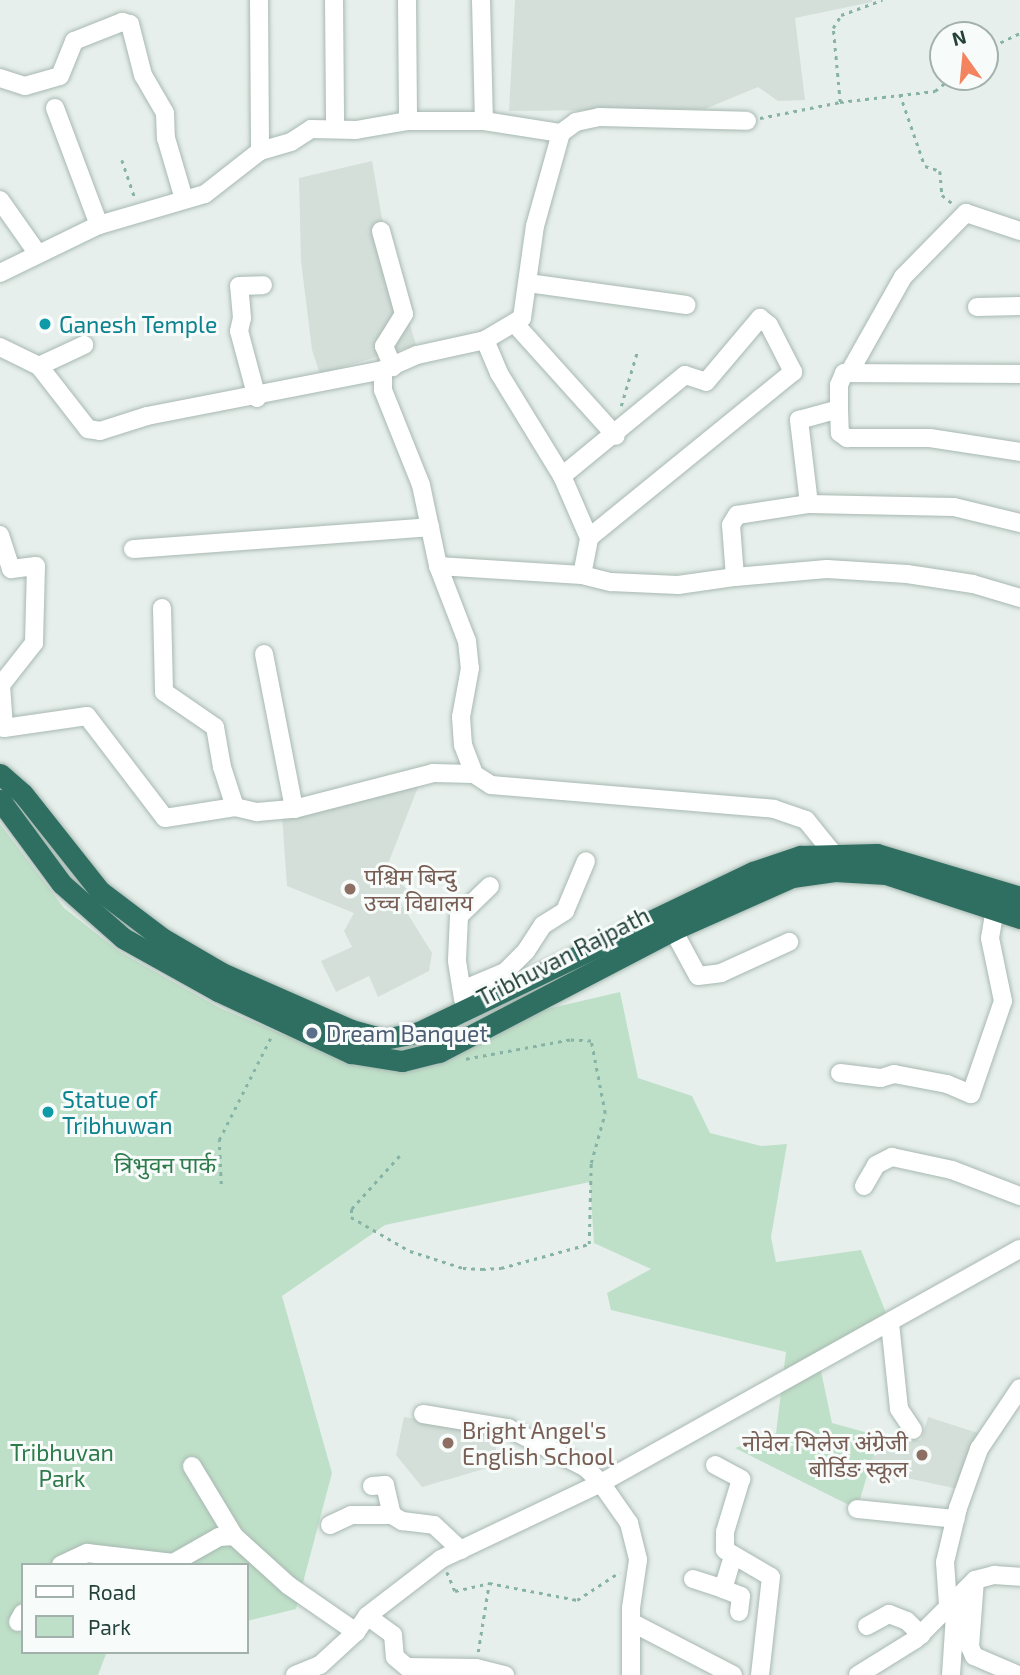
<!DOCTYPE html>
<html>
<head>
<meta charset="utf-8">
<style>
  body { margin:0 }
  #map { position:relative; width:1020px; height:1675px; overflow:hidden; background:#e6efeb; font-family:"Exo 2","Noto Sans Devanagari",sans-serif }
  div>[style] { position:absolute }
  [style*='--x'] { left:calc(var(--x)*1px); top:calc(var(--y)*1px); width:calc(var(--w)*1px); rotate:calc(var(--a)*1deg) }
  .built>* { inset:0; background:#d4dfda }
  .green>* { inset:0; background:#bfe0c8 }
  .path>* { height:2.5px; margin-top:-1.25px; transform-origin:0; background:repeating-linear-gradient(90deg,#86b3a5 0 3.5px,transparent 0 8.5px) }
  .roads { filter:drop-shadow(0 0 2px #a8b8b2) drop-shadow(0 0 2px #a8b8b2) }
  .minor>* { height:18px; margin:-9px; padding:0 9px; transform-origin:9px; border-radius:9px; background:#fff }
  .highway>* { height:21px; margin:-10.5px; padding:0 10.5px; transform-origin:10.5px; border-radius:10.5px; background:#2f6f62 }
  .dots>* { width:19px; height:19px; translate:-50% -50%; box-sizing:border-box; border:4px solid #f7fbf9; border-radius:50% }
  span { translate:-50% -50%; white-space:nowrap; text-align:center; line-height:1.15; -webkit-text-stroke:6px #f7fbf9; paint-order:stroke }
  .culture-label { font-size:23px; color:#0d838f }
  .left { translate:0 -50%; text-align:left }
  .education-label { font-size:23px; color:#785e54 }
  .right { translate:-100% -50%; text-align:right }
  .street-label { font-size:23px; color:#24423a }
  .service-label { font-size:23px; color:#4e5e75 }
  .park-label { font-size:23px; color:#2d7a4b }
  .legend { position:absolute; left:21px; top:1563px; width:228px; height:91px; box-sizing:border-box; background:#f7fbf9; border:2px solid #a3b1ad; margin:0; padding:9px 12px; list-style:none; font-size:21px; color:#24423a }
  .legend li { display:flex; align-items:center; gap:14px; height:35px }
  .legend b { width:35px; border:2px solid #a3b1ad }
  .north { position:absolute; left:929px; top:21px; width:70px; height:70px; box-sizing:border-box; background:#f7fbf9; border:2px solid #a3b1ad; border-radius:50%; rotate:345deg; font-size:19px; font-weight:700; line-height:28px; text-align:center; color:#24423a }
  .north::after { content:''; display:block; margin:auto; width:24px; height:32px; background:#f4845f; clip-path:polygon(50% 0,100% 100%,50% 72%,0 100%) }
</style>
</head>
<body>
<div id="map">
  <div class="built">
    <div style="clip-path:polygon(515px 0,872px 0,872px 2px,795px 18px,805px 100px,778px 101px,758px 87px,705px 109px,509px 111px)"></div>
    <div style="clip-path:polygon(372px 161px,387px 247px,416px 345px,320px 374px,312px 350px,301px 261px,299px 178px)"></div>
    <div style="clip-path:polygon(420px 782px,386px 869px,410px 892px,399px 900px,432px 953px,429px 971px,378px 997px,369px 976px,336px 992px,321px 961px,352px 947px,344px 931px,354px 913px,287px 886px,282px 815px)"></div>
    <div style="clip-path:polygon(404px 1417px,498px 1432px,494px 1466px,422px 1487px,396px 1455px)"></div>
    <div style="clip-path:polygon(928px 1417px,981px 1434px,958px 1489px,865px 1469px,879px 1436px,921px 1440px)"></div>
  </div>
  <div class="green">
    <div style="clip-path:polygon(0 824px,64px 908px,120px 952px,220px 1008px,355px 1065px,388px 1069px,398px 1038px,473px 1026px,620px 992px,638px 1078px,692px 1096px,710px 1133px,761px 1146px,787px 1144px,771px 1237px,776px 1262px,861px 1250px,890px 1323px,819px 1362px,832px 1423px,879px 1436px,857px 1509px,735px 1448px,776px 1433px,786px 1352px,611px 1310px,607px 1293px,651px 1269px,594px 1243px,590px 1182px,385px 1225px,282px 1296px,332px 1473px,296px 1609px,247px 1621px,247px 1565px,23px 1565px,23px 1652px,113px 1652px,106px 1654px,98px 1675px,0 1675px)"></div>
  </div>
  <div class="path">
    <div style="--x:985;--y:50;--w:39;--a:-26"></div>
    <div style="--x:900;--y:94;--w:76;--a:70.9"></div>
    <div style="--x:925;--y:166;--w:16;--a:18"></div>
    <div style="--x:940;--y:171;--w:24;--a:85"></div>
    <div style="--x:942;--y:195;--w:13;--a:39"></div>
    <div style="--x:840;--y:102;--w:74;--a:-95.4"></div>
    <div style="--x:833;--y:28;--w:15;--a:-58"></div>
    <div style="--x:841;--y:15;--w:44;--a:-20.1"></div>
    <div style="--x:760;--y:118;--w:82;--a:-11.3"></div>
    <div style="--x:840;--y:102;--w:96;--a:-6.6"></div>
    <div style="--x:935;--y:91;--w:22;--a:-39"></div>
    <div style="--x:122;--y:160;--w:40;--a:71.1"></div>
    <div style="--x:621;--y:406;--w:59;--a:-73.4"></div>
    <div style="--x:400;--y:1156;--w:72;--a:132.2"></div>
    <div style="--x:352;--y:1209;--w:8;--a:97"></div>
    <div style="--x:351;--y:1217;--w:68;--a:30"></div>
    <div style="--x:410;--y:1251;--w:56;--a:17.8"></div>
    <div style="--x:463;--y:1268;--w:19;--a:3"></div>
    <div style="--x:482;--y:1269;--w:19;--a:-3"></div>
    <div style="--x:501;--y:1268;--w:91;--a:-15.3"></div>
    <div style="--x:589;--y:1244;--w:81;--a:-88.6"></div>
    <div style="--x:591;--y:1163;--w:52;--a:-74.4"></div>
    <div style="--x:605;--y:1113;--w:73;--a:-101"></div>
    <div style="--x:591;--y:1041;--w:21;--a:-177"></div>
    <div style="--x:570;--y:1040;--w:110;--a:169.5"></div>
    <div style="--x:221;--y:1184;--w:44;--a:-92.6"></div>
    <div style="--x:219;--y:1140;--w:118;--a:-63.2"></div>
    <div style="--x:447;--y:1572;--w:21;--a:67"></div>
    <div style="--x:455;--y:1591;--w:35;--a:-13"></div>
    <div style="--x:489;--y:1583;--w:90;--a:10.9"></div>
    <div style="--x:577;--y:1600;--w:51;--a:-33.1"></div>
    <div style="--x:478;--y:1652;--w:70;--a:-80.9"></div>
  </div>
  <div class="roads">
    <div class="minor">
      <div style="--x:259;--y:0;--w:151;--a:89.6"></div>
      <div style="--x:334;--y:0;--w:127;--a:89.5"></div>
      <div style="--x:407;--y:0;--w:121;--a:89.5"></div>
      <div style="--x:481;--y:0;--w:121;--a:88.6"></div>
      <div style="--x:0;--y:78;--w:26;--a:18"></div>
      <div style="--x:25;--y:86;--w:36;--a:-16"></div>
      <div style="--x:60;--y:76;--w:38;--a:-68"></div>
      <div style="--x:74;--y:41;--w:52;--a:-21.6"></div>
      <div style="--x:122;--y:22;--w:8;--a:14"></div>
      <div style="--x:130;--y:24;--w:53;--a:75.7"></div>
      <div style="--x:143;--y:75;--w:44;--a:59.9"></div>
      <div style="--x:165;--y:113;--w:25;--a:88"></div>
      <div style="--x:166;--y:138;--w:64;--a:73.6"></div>
      <div style="--x:55;--y:108;--w:125;--a:69.4"></div>
      <div style="--x:0;--y:200;--w:66;--a:54.9"></div>
      <div style="--x:381;--y:231;--w:86;--a:74.5"></div>
      <div style="--x:404;--y:314;--w:38;--a:122"></div>
      <div style="--x:384;--y:346;--w:23;--a:67"></div>
      <div style="--x:0;--y:273;--w:110;--a:-25.9"></div>
      <div style="--x:99;--y:225;--w:110;--a:-16.3"></div>
      <div style="--x:205;--y:194;--w:70;--a:-38"></div>
      <div style="--x:260;--y:151;--w:32;--a:-16"></div>
      <div style="--x:291;--y:142;--w:24;--a:-33"></div>
      <div style="--x:311;--y:129;--w:45;--a:1.3"></div>
      <div style="--x:356;--y:130;--w:53;--a:-9.8"></div>
      <div style="--x:408;--y:121;--w:76;--a:0"></div>
      <div style="--x:484;--y:121;--w:78;--a:8.9"></div>
      <div style="--x:528;--y:283;--w:160;--a:7.9"></div>
      <div style="--x:977;--y:307;--w:43;--a:-1.3"></div>
      <div style="--x:516;--y:325;--w:149;--a:48"></div>
      <div style="--x:0;--y:347;--w:43;--a:26"></div>
      <div style="--x:39;--y:366;--w:80;--a:52.1"></div>
      <div style="--x:88;--y:429;--w:12;--a:9"></div>
      <div style="--x:100;--y:431;--w:49;--a:-17.7"></div>
      <div style="--x:147;--y:416;--w:240;--a:-11"></div>
      <div style="--x:383;--y:370;--w:37;--a:-24"></div>
      <div style="--x:417;--y:355;--w:70;--a:-12.4"></div>
      <div style="--x:485;--y:340;--w:43;--a:-30.7"></div>
      <div style="--x:522;--y:318;--w:93;--a:-82"></div>
      <div style="--x:535;--y:226;--w:97;--a:-74.4"></div>
      <div style="--x:561;--y:133;--w:19;--a:-36"></div>
      <div style="--x:576;--y:122;--w:24;--a:-12"></div>
      <div style="--x:599;--y:117;--w:148;--a:1.5"></div>
      <div style="--x:39;--y:366;--w:50;--a:-25"></div>
      <div style="--x:383;--y:370;--w:20;--a:90"></div>
      <div style="--x:383;--y:390;--w:102;--a:68.2"></div>
      <div style="--x:421;--y:485;--w:83;--a:78.1"></div>
      <div style="--x:438;--y:566;--w:80;--a:68.9"></div>
      <div style="--x:467;--y:641;--w:27;--a:84"></div>
      <div style="--x:470;--y:668;--w:50;--a:100.4"></div>
      <div style="--x:461;--y:717;--w:28;--a:86"></div>
      <div style="--x:463;--y:745;--w:31;--a:69"></div>
      <div style="--x:474;--y:774;--w:20;--a:33"></div>
      <div style="--x:491;--y:785;--w:284;--a:4.8"></div>
      <div style="--x:774;--y:809;--w:34;--a:19"></div>
      <div style="--x:806;--y:820;--w:41;--a:50.9"></div>
      <div style="--x:832;--y:852;--w:14;--a:82"></div>
      <div style="--x:849;--y:373;--w:110;--a:-60.6"></div>
      <div style="--x:903;--y:277;--w:90;--a:-45.5"></div>
      <div style="--x:966;--y:213;--w:57;--a:18.4"></div>
      <div style="--x:257;--y:398;--w:69;--a:-105"></div>
      <div style="--x:239;--y:331;--w:13;--a:-77"></div>
      <div style="--x:242;--y:318;--w:32;--a:-95"></div>
      <div style="--x:239;--y:286;--w:24;--a:-2"></div>
      <div style="--x:839;--y:409;--w:24;--a:88"></div>
      <div style="--x:840;--y:433;--w:9;--a:36"></div>
      <div style="--x:847;--y:438;--w:83;--a:0"></div>
      <div style="--x:930;--y:438;--w:91;--a:8.8"></div>
      <div style="--x:562;--y:476;--w:159;--a:-39.4"></div>
      <div style="--x:685;--y:375;--w:22;--a:18"></div>
      <div style="--x:706;--y:382;--w:84;--a:-49.8"></div>
      <div style="--x:760;--y:318;--w:11;--a:38"></div>
      <div style="--x:769;--y:325;--w:53;--a:62.9"></div>
      <div style="--x:793;--y:372;--w:263;--a:140.9"></div>
      <div style="--x:809;--y:504;--w:145;--a:1.2"></div>
      <div style="--x:954;--y:507;--w:68;--a:13.6"></div>
      <div style="--x:0;--y:535;--w:36;--a:72"></div>
      <div style="--x:11;--y:569;--w:25;--a:-7"></div>
      <div style="--x:36;--y:566;--w:77;--a:91.5"></div>
      <div style="--x:34;--y:643;--w:53;--a:128.2"></div>
      <div style="--x:1;--y:685;--w:43;--a:86"></div>
      <div style="--x:4;--y:728;--w:84;--a:-8.2"></div>
      <div style="--x:87;--y:716;--w:128;--a:52.6"></div>
      <div style="--x:165;--y:818;--w:71;--a:-8.9"></div>
      <div style="--x:235;--y:807;--w:23;--a:13"></div>
      <div style="--x:257;--y:812;--w:37;--a:-5"></div>
      <div style="--x:294;--y:809;--w:144;--a:-14.5"></div>
      <div style="--x:433;--y:773;--w:41;--a:1.4"></div>
      <div style="--x:133;--y:549;--w:298;--a:-4.2"></div>
      <div style="--x:438;--y:566;--w:144;--a:3.6"></div>
      <div style="--x:582;--y:575;--w:38;--a:-79"></div>
      <div style="--x:589;--y:538;--w:68;--a:-113.5"></div>
      <div style="--x:562;--y:476;--w:121;--a:-121.5"></div>
      <div style="--x:499;--y:373;--w:36;--a:-113"></div>
      <div style="--x:582;--y:575;--w:30;--a:14"></div>
      <div style="--x:611;--y:582;--w:67;--a:2.6"></div>
      <div style="--x:678;--y:585;--w:58;--a:-8"></div>
      <div style="--x:735;--y:577;--w:52;--a:-94.4"></div>
      <div style="--x:731;--y:525;--w:12;--a:-59"></div>
      <div style="--x:737;--y:515;--w:73;--a:-8.7"></div>
      <div style="--x:809;--y:504;--w:85;--a:-96.8"></div>
      <div style="--x:799;--y:420;--w:41;--a:-15.4"></div>
      <div style="--x:839;--y:409;--w:24;--a:-90"></div>
      <div style="--x:839;--y:385;--w:13;--a:-67"></div>
      <div style="--x:844;--y:373;--w:176;--a:0.3"></div>
      <div style="--x:735;--y:577;--w:92;--a:-5"></div>
      <div style="--x:827;--y:569;--w:80;--a:3.6"></div>
      <div style="--x:907;--y:574;--w:67;--a:8.6"></div>
      <div style="--x:973;--y:584;--w:49;--a:16.6"></div>
      <div style="--x:162;--y:608;--w:84;--a:88.6"></div>
      <div style="--x:164;--y:692;--w:62;--a:34.5"></div>
      <div style="--x:215;--y:727;--w:41;--a:80.1"></div>
      <div style="--x:222;--y:767;--w:42;--a:72"></div>
      <div style="--x:264;--y:654;--w:158;--a:79"></div>
      <div style="--x:673;--y:930;--w:52;--a:61.5"></div>
      <div style="--x:698;--y:976;--w:23;--a:-7"></div>
      <div style="--x:721;--y:973;--w:75;--a:-24.5"></div>
      <div style="--x:462;--y:990;--w:47;--a:-22.7"></div>
      <div style="--x:505;--y:972;--w:30;--a:-45"></div>
      <div style="--x:526;--y:951;--w:31;--a:-57"></div>
      <div style="--x:543;--y:925;--w:26;--a:-32"></div>
      <div style="--x:565;--y:911;--w:54;--a:-67.2"></div>
      <div style="--x:463;--y:999;--w:39;--a:-99"></div>
      <div style="--x:457;--y:960;--w:44;--a:-87.4"></div>
      <div style="--x:459;--y:916;--w:43;--a:-44.1"></div>
      <div style="--x:840;--y:1073;--w:41;--a:7"></div>
      <div style="--x:881;--y:1078;--w:14;--a:-17"></div>
      <div style="--x:894;--y:1074;--w:54;--a:10.7"></div>
      <div style="--x:947;--y:1084;--w:26;--a:23"></div>
      <div style="--x:971;--y:1094;--w:98;--a:-71"></div>
      <div style="--x:1003;--y:1001;--w:64;--a:-101.7"></div>
      <div style="--x:990;--y:938;--w:42;--a:-80.3"></div>
      <div style="--x:864;--y:1186;--w:24;--a:-60"></div>
      <div style="--x:876;--y:1165;--w:18;--a:-27"></div>
      <div style="--x:892;--y:1157;--w:61;--a:12.2"></div>
      <div style="--x:952;--y:1170;--w:73;--a:20.9"></div>
      <div style="--x:890;--y:1323;--w:86;--a:84"></div>
      <div style="--x:899;--y:1409;--w:25;--a:56"></div>
      <div style="--x:423;--y:1414;--w:86;--a:9.4"></div>
      <div style="--x:508;--y:1428;--w:88;--a:27.1"></div>
      <div style="--x:586;--y:1468;--w:21;--a:45"></div>
      <div style="--x:601;--y:1483;--w:49;--a:55"></div>
      <div style="--x:629;--y:1523;--w:38;--a:76"></div>
      <div style="--x:638;--y:1560;--w:49;--a:98.3"></div>
      <div style="--x:631;--y:1608;--w:67;--a:90"></div>
      <div style="--x:715;--y:1465;--w:30;--a:28"></div>
      <div style="--x:741;--y:1479;--w:55;--a:106.8"></div>
      <div style="--x:725;--y:1532;--w:18;--a:90"></div>
      <div style="--x:725;--y:1550;--w:53;--a:30.4"></div>
      <div style="--x:771;--y:1577;--w:99;--a:96.4"></div>
      <div style="--x:192;--y:1466;--w:82;--a:59"></div>
      <div style="--x:372;--y:1486;--w:13;--a:-4"></div>
      <div style="--x:385;--y:1485;--w:31;--a:77"></div>
      <div style="--x:392;--y:1515;--w:12;--a:31"></div>
      <div style="--x:402;--y:1521;--w:32;--a:7"></div>
      <div style="--x:434;--y:1525;--w:37;--a:43"></div>
      <div style="--x:857;--y:1509;--w:99;--a:5.8"></div>
      <div style="--x:330;--y:1525;--w:23;--a:-25"></div>
      <div style="--x:351;--y:1515;--w:41;--a:0"></div>
      <div style="--x:61;--y:1565;--w:29;--a:-25"></div>
      <div style="--x:87;--y:1553;--w:87;--a:6.6"></div>
      <div style="--x:173;--y:1563;--w:53;--a:-29.5"></div>
      <div style="--x:219;--y:1537;--w:15;--a:-4"></div>
      <div style="--x:234;--y:1536;--w:73;--a:42.2"></div>
      <div style="--x:288;--y:1585;--w:83;--a:34.7"></div>
      <div style="--x:693;--y:1579;--w:32;--a:18"></div>
      <div style="--x:723;--y:1589;--w:34;--a:-73"></div>
      <div style="--x:975;--y:1580;--w:67;--a:94.3"></div>
      <div style="--x:970;--y:1647;--w:10;--a:66"></div>
      <div style="--x:974;--y:1656;--w:48;--a:23.4"></div>
      <div style="--x:723;--y:1589;--w:19;--a:21"></div>
      <div style="--x:741;--y:1596;--w:16;--a:97"></div>
      <div style="--x:948;--y:1605;--w:43;--a:-94"></div>
      <div style="--x:945;--y:1562;--w:56;--a:-76.5"></div>
      <div style="--x:958;--y:1508;--w:63;--a:-70.4"></div>
      <div style="--x:979;--y:1449;--w:73;--a:-56.1"></div>
      <div style="--x:367;--y:1616;--w:32;--a:36"></div>
      <div style="--x:393;--y:1635;--w:22;--a:85"></div>
      <div style="--x:395;--y:1657;--w:16;--a:40"></div>
      <div style="--x:407;--y:1667;--w:69;--a:0.8"></div>
      <div style="--x:476;--y:1668;--w:30;--a:14"></div>
      <div style="--x:18;--y:1622;--w:10;--a:-61"></div>
      <div style="--x:631;--y:1622;--w:115;--a:27.5"></div>
      <div style="--x:867;--y:1626;--w:25;--a:-29"></div>
      <div style="--x:889;--y:1614;--w:19;--a:21"></div>
      <div style="--x:907;--y:1621;--w:20;--a:45"></div>
      <div style="--x:295;--y:1675;--w:27;--a:-22"></div>
      <div style="--x:320;--y:1665;--w:49;--a:-42.5"></div>
      <div style="--x:356;--y:1632;--w:19;--a:-55"></div>
      <div style="--x:367;--y:1616;--w:93;--a:-37.6"></div>
      <div style="--x:441;--y:1559;--w:177;--a:-25.4"></div>
      <div style="--x:601;--y:1483;--w:480;--a:-29.2"></div>
      <div style="--x:858;--y:1675;--w:68;--a:-31.8"></div>
      <div style="--x:916;--y:1639;--w:83;--a:-45"></div>
      <div style="--x:975;--y:1580;--w:20;--a:-15"></div>
      <div style="--x:994;--y:1575;--w:26;--a:4"></div>
      <div style="--x:951;--y:1675;--w:75;--a:-86.2"></div>
    </div>
    <div class="highway">
      <div style="--x:0;--y:774;--w:30;--a:41"></div>
      <div style="--x:23;--y:794;--w:124;--a:51.6"></div>
      <div style="--x:100;--y:891;--w:78;--a:37.2"></div>
      <div style="--x:162;--y:938;--w:69;--a:30.3"></div>
      <div style="--x:222;--y:973;--w:141;--a:23.8"></div>
      <div style="--x:351;--y:1030;--w:34;--a:15"></div>
      <div style="--x:384;--y:1039;--w:36;--a:-11"></div>
      <div style="--x:419;--y:1032;--w:370;--a:-25.6"></div>
      <div style="--x:753;--y:872;--w:50;--a:-18.8"></div>
      <div style="--x:800;--y:856;--w:77;--a:-1.5"></div>
      <div style="--x:877;--y:854;--w:149;--a:16.7"></div>
      <div style="--x:0;--y:800;--w:104;--a:53.6"></div>
      <div style="--x:62;--y:884;--w:81;--a:41.5"></div>
      <div style="--x:123;--y:938;--w:109;--a:29.2"></div>
      <div style="--x:218;--y:991;--w:147;--a:25"></div>
      <div style="--x:351;--y:1053;--w:52;--a:8.9"></div>
      <div style="--x:402;--y:1061;--w:38;--a:-14"></div>
      <div style="--x:439;--y:1052;--w:264;--a:-27.5"></div>
      <div style="--x:673;--y:930;--w:130;--a:-24"></div>
      <div style="--x:792;--y:877;--w:43;--a:-7.9"></div>
      <div style="--x:835;--y:871;--w:51;--a:3.4"></div>
      <div style="--x:886;--y:874;--w:141;--a:18.2"></div>
    </div>
  </div>
  <div class="dots">
    <div style="left:45px;top:324px;background:#0f9aa8"></div>
    <div style="left:350px;top:889px;background:#8d6e63"></div>
    <div style="left:312px;top:1033px;background:#5c6f8a"></div>
    <div style="left:48px;top:1112px;background:#0f9aa8"></div>
    <div style="left:448px;top:1443px;background:#8d6e63"></div>
    <div style="left:922px;top:1455px;background:#8d6e63"></div>
  </div>
  <div class="culture-label">
    <span class="left" style="left:59px;top:324px">Ganesh Temple</span>
    <span class="left" style="left:62px;top:1112px">Statue of<br>Tribhuwan</span>
  </div>
  <div class="education-label">
    <span class="left" style="left:364px;top:889px">पश्चिम बिन्दु<br>उच्च विद्यालय</span>
    <span class="left" style="left:462px;top:1443px">Bright Angel's<br>English School</span>
    <span class="right" style="left:908px;top:1455px">नोवेल भिलेज अंग्रेजी<br>बोर्डिङ स्कूल</span>
  </div>
  <div class="street-label">
    <span style="left:563px;top:956px;rotate:-27deg">Tribhuvan Rajpath</span>
  </div>
  <div class="service-label">
    <span class="left" style="left:326px;top:1033px">Dream Banquet</span>
  </div>
  <div class="park-label">
    <span style="left:165px;top:1164px">त्रिभुवन पार्क</span>
    <span style="left:62px;top:1465px">Tribhuvan<br>Park</span>
  </div>
  <ul class="legend">
  <li><b style="height:9px;background:#fff"></b>Road</li>
  <li><b style="height:19px;background:#bfe0c8"></b>Park</li>
  </ul>
  <div class="north">N</div>
</div>
</body>
</html>
